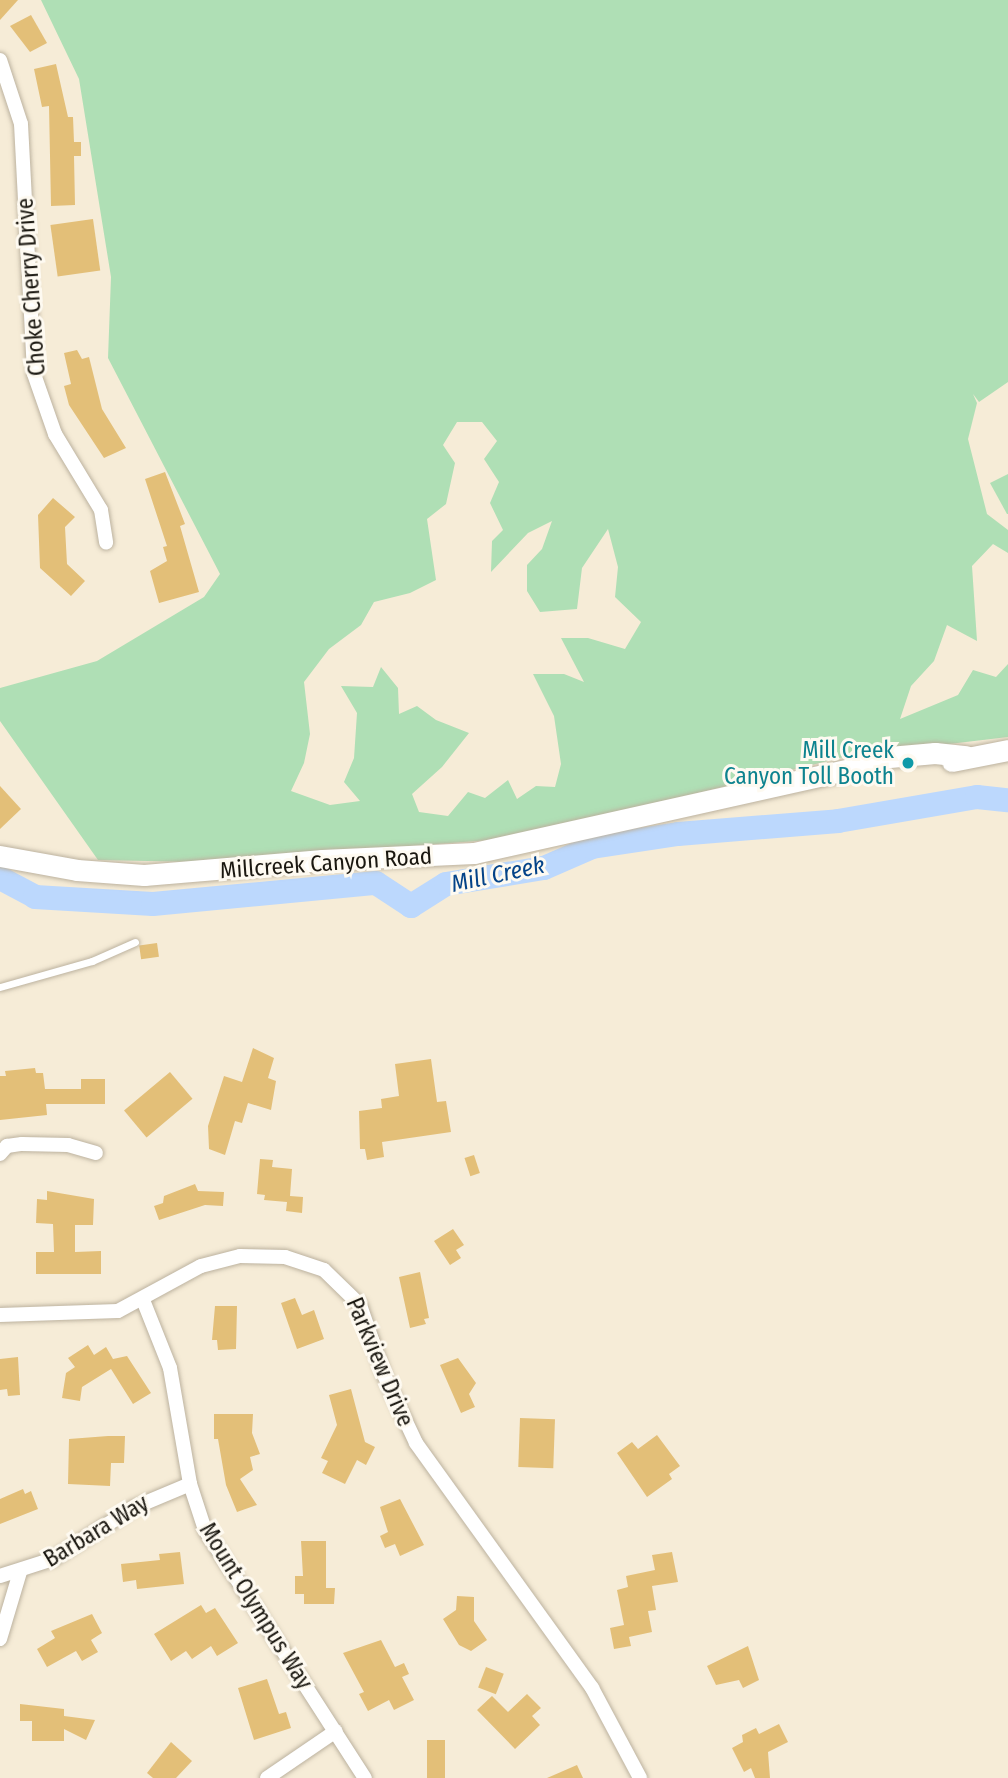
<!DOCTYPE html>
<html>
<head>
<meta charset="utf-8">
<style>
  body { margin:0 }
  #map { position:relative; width:1008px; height:1778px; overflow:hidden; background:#f6ecd7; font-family:"Fira Sans Condensed",sans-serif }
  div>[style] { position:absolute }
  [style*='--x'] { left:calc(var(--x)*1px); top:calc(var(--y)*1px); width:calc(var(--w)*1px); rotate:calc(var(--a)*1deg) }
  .green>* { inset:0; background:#afdfb5 }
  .river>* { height:24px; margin:-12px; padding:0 12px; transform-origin:12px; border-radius:12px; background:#bcd8fd }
  .building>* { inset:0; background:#e3bf78; transform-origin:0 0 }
  .roads { filter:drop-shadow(0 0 2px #bcb29f) drop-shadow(0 0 2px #bcb29f) }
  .lane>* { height:7px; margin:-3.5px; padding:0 3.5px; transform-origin:3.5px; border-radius:3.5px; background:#fff }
  .street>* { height:14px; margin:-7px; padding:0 7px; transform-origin:7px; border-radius:7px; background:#fff }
  .secondary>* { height:21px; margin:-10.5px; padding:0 10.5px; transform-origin:10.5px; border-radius:10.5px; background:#fff }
  .dots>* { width:19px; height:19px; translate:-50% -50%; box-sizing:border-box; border:4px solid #fefaf1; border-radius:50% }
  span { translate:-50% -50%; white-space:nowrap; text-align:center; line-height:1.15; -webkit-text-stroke:6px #fefaf1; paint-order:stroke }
  .street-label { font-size:23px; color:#1a1710 }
  .culture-label { font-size:23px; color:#0d838f }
  .right { translate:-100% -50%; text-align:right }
  .water-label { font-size:24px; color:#044388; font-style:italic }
</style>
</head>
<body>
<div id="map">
  <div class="green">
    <div style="clip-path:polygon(evenodd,41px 0,1008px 0,1008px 382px,979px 402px,973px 394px,977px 403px,968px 439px,987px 514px,1008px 530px,1008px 553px,993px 544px,972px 566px,977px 641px,947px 625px,934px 661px,911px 686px,900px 719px,958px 695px,973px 670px,996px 677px,1008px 664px,1008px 737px,848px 756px,515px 838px,197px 862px,98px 860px,0 721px,0 688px,97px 661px,204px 597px,220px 574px,108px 358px,111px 277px,79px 79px,41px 0,457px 422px,482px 422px,497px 441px,484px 459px,499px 482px,490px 503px,503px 530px,492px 541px,491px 572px,528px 533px,552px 521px,542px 549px,527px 565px,527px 591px,540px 612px,577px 609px,582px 568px,608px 529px,618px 567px,615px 597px,641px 622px,625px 649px,588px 638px,561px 638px,584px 682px,564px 674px,533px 674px,554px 716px,561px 764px,555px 787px,536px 786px,517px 799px,508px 780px,485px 798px,468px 792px,448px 816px,419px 812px,412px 794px,442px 767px,469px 733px,436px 720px,417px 706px,399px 714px,398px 688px,381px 667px,373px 687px,341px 686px,357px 713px,354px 758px,344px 782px,360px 801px,330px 805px,291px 791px,304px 763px,310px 734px,304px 682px,329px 649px,361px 625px,374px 602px,410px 593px,436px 580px,427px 519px,446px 504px,455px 463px,443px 445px,457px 422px)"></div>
    <div style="clip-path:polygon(1008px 474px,1008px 514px,1007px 514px,990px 483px)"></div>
  </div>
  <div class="river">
    <div style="--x:0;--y:878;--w:40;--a:28"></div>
    <div style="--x:35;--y:897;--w:118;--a:3.4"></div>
    <div style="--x:153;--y:904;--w:224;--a:-5.4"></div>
    <div style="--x:376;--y:883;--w:42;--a:33.3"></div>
    <div style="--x:411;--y:906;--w:41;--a:-32.2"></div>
    <div style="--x:446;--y:884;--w:99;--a:-9.3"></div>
    <div style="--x:544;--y:868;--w:52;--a:-23.6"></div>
    <div style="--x:592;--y:847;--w:87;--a:-8.6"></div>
    <div style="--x:678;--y:834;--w:161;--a:-4.6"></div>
    <div style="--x:838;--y:821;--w:141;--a:-9.8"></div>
    <div style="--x:977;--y:797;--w:31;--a:6"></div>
  </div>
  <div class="building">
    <div style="clip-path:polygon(0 0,18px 0,0 20px)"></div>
    <div style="clip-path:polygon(31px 15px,47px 43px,30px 52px,10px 26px)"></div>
    <div style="clip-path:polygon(56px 64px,68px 117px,73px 117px,74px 142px,81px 142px,81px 156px,74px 156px,75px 205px,51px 206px,49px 106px,42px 107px,34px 69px)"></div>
    <div style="left:93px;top:219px;width:52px;height:43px;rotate:82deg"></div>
    <div style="clip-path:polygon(77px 350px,82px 359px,89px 357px,102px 409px,126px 448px,104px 458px,69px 405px,64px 386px,71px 384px,64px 353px)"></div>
    <div style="clip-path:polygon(165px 472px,185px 524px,180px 526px,199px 592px,159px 603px,150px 571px,167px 561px,163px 547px,167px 546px,145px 479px)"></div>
    <div style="clip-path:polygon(53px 498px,75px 517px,65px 527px,67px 564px,85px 581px,71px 596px,40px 568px,38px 515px)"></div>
    <div style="clip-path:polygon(0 786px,21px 809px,0 829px)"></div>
    <div style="left:157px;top:943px;width:14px;height:18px;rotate:82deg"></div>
    <div style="clip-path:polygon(253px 1048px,274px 1058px,268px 1078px,276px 1081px,271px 1110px,248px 1103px,242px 1123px,235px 1121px,225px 1155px,209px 1149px,208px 1126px,224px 1076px,242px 1082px)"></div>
    <div style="clip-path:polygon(431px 1059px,437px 1102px,446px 1101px,451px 1132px,382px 1142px,384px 1157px,367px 1160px,365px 1149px,360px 1149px,359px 1111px,382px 1108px,381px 1099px,399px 1096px,395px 1064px)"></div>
    <div style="clip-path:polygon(35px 1068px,36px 1073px,43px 1073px,45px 1089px,81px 1089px,81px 1079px,105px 1079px,105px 1104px,46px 1104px,47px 1115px,0 1120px,0 1076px,6px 1076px,5px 1071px)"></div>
    <div style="left:170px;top:1072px;width:35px;height:60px;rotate:50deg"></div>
    <div style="left:474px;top:1155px;width:19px;height:10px;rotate:72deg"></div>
    <div style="clip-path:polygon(260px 1159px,273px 1160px,272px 1167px,292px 1169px,290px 1196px,303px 1197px,302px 1213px,286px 1211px,287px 1202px,264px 1200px,265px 1195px,257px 1194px)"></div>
    <div style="clip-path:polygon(195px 1184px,198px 1191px,224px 1192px,223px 1206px,205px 1205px,159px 1220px,154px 1206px,163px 1203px,164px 1196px)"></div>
    <div style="clip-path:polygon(47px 1191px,94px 1199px,93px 1225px,75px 1225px,75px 1252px,101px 1251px,101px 1274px,36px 1274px,36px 1252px,54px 1252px,53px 1224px,36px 1223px,37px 1199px,47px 1200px)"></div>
    <div style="clip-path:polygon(453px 1229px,464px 1245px,456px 1250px,461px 1258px,450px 1265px,434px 1241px)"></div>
    <div style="clip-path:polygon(420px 1272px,429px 1318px,424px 1319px,426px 1324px,410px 1328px,399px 1277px)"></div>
    <div style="clip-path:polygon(295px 1298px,302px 1315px,314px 1310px,324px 1339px,297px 1349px,281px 1303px)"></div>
    <div style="clip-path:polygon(215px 1306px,237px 1306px,236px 1349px,218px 1350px,217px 1340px,212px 1340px)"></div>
    <div style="clip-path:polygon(88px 1345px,94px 1355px,106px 1347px,113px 1359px,127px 1356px,151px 1393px,133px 1404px,111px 1369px,82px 1387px,80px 1401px,62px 1398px,66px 1373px,75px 1367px,68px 1358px)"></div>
    <div style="clip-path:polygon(18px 1357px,20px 1395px,8px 1396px,7px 1389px,0 1390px,0 1359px)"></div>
    <div style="clip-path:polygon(458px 1358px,476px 1383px,469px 1394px,475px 1407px,461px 1413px,440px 1365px)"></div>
    <div style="clip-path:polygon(351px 1389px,365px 1442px,375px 1447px,366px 1465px,357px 1460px,345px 1484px,322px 1473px,328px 1461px,321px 1458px,337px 1425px,329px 1395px)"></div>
    <div style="clip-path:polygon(214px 1414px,253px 1414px,252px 1433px,260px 1454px,250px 1457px,253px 1470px,240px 1479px,257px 1505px,237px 1512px,226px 1485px,218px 1439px,214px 1439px)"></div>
    <div style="left:520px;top:1418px;width:35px;height:49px;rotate:2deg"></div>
    <div style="clip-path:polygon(657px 1435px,680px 1466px,669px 1474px,672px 1479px,647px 1497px,617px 1453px,632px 1442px,638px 1449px)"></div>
    <div style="clip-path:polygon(108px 1436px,125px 1436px,124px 1463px,111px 1463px,110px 1486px,68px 1484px,69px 1439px)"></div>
    <div style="clip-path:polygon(23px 1489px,25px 1494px,31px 1491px,38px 1509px,0 1524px,0 1499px)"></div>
    <div style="clip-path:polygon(400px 1499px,424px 1545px,400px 1556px,395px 1544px,385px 1548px,380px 1536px,388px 1532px,380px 1507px)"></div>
    <div style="clip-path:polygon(301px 1541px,326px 1541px,326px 1588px,335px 1588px,334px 1604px,304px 1604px,304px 1594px,295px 1594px,295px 1576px,303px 1576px)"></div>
    <div style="clip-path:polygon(180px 1552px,184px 1584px,137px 1589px,136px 1580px,123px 1582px,121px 1564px,160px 1560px,159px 1554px)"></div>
    <div style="clip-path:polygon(672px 1552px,678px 1582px,652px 1586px,656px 1610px,648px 1611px,652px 1632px,629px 1637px,631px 1646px,614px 1649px,610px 1628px,624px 1625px,617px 1590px,628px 1587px,626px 1576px,655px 1570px,652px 1555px)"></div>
    <div style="clip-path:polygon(457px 1596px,474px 1597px,474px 1621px,487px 1640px,471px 1651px,459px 1645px,443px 1619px,456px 1610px)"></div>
    <div style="clip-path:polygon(201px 1605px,206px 1613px,215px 1608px,238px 1643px,217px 1656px,211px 1646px,192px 1659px,186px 1651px,171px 1661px,154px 1634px)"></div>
    <div style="clip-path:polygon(92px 1614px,102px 1633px,91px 1640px,98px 1652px,82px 1661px,76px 1651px,47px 1667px,37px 1649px,55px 1638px,51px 1631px)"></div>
    <div style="clip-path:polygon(381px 1640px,395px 1667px,404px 1663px,409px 1674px,402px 1677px,414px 1700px,394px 1710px,389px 1700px,368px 1711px,359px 1694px,364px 1692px,343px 1653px)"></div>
    <div style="clip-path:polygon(748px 1646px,759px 1680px,743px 1688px,739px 1680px,716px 1685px,707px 1666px)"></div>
    <div style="left:486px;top:1667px;width:19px;height:22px;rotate:21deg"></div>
    <div style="clip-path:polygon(267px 1679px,279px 1714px,286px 1712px,291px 1728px,254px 1740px,238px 1688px)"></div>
    <div style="clip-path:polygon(527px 1694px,541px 1708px,532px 1716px,540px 1725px,515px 1749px,477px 1710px,492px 1696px,508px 1712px)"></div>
    <div style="clip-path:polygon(20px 1704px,64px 1709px,64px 1716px,95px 1720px,86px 1740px,64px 1729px,64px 1741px,32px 1741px,32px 1721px,20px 1721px)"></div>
    <div style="clip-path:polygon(779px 1724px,788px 1742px,768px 1752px,770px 1778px,755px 1778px,751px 1768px,744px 1772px,732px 1748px,743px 1742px,742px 1735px,756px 1728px,759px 1734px)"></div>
    <div style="left:427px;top:1740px;width:18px;height:38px"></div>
    <div style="clip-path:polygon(171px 1742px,192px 1761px,176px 1778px,153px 1778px,147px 1773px)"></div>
    <div style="clip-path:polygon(577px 1765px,583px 1778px,547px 1778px)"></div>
  </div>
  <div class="roads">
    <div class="lane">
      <div style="--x:0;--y:987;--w:96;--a:-15.8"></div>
      <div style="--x:92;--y:961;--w:47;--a:-23.8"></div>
    </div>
    <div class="street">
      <div style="--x:0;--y:60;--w:67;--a:71.8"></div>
      <div style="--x:21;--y:124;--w:250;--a:87"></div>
      <div style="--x:34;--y:374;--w:64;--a:70.7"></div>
      <div style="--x:55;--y:434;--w:89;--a:58.8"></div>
      <div style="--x:101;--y:510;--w:33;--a:81"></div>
      <div style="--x:0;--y:1154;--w:11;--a:-49"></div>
      <div style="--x:7;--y:1146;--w:15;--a:-8"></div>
      <div style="--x:22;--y:1144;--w:46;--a:1.2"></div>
      <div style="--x:68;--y:1145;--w:29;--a:16"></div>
      <div style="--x:143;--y:1300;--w:73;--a:68.3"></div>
      <div style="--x:170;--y:1368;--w:118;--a:80.2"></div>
      <div style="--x:190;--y:1484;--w:48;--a:71.9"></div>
      <div style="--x:205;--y:1530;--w:295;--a:57.2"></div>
      <div style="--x:0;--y:1315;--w:118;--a:-1.9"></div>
      <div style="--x:118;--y:1311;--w:94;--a:-28.5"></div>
      <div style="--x:201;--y:1266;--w:40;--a:-14.4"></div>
      <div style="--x:240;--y:1256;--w:45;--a:1.3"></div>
      <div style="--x:285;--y:1257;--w:41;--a:18.4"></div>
      <div style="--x:324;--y:1270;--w:50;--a:44.2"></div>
      <div style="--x:360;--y:1305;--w:76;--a:70.9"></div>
      <div style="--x:385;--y:1377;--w:73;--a:64.8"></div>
      <div style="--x:416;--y:1443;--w:302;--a:54.3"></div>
      <div style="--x:592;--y:1688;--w:102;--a:61.9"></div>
      <div style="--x:0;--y:1576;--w:56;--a:-17.8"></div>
      <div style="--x:53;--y:1559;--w:95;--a:-32.5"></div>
      <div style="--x:133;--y:1508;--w:62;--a:-22.8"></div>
      <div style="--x:0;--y:1639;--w:70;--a:-73.4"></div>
      <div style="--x:267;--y:1778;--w:83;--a:-34.3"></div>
    </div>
    <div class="secondary">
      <div style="--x:952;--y:761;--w:57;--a:-11.1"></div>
      <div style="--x:0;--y:856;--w:78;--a:10.3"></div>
      <div style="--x:77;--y:870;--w:67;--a:4.3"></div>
      <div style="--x:144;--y:875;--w:179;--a:-4.8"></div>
      <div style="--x:322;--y:860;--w:152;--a:-2.6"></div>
      <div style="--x:474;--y:853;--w:389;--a:-12.6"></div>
      <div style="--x:854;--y:768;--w:26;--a:-23"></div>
      <div style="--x:878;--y:758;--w:57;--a:-5"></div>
      <div style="--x:935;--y:753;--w:31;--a:6"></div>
    </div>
  </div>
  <div class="dots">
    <div style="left:908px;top:763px;background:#0f9aa8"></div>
  </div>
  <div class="street-label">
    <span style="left:31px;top:287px;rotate:-94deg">Choke Cherry Drive</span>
    <span style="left:326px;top:863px;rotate:-4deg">Millcreek Canyon Road</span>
    <span style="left:380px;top:1362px;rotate:67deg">Parkview Drive</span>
    <span style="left:96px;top:1531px;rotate:-31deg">Barbara Way</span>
    <span style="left:256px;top:1606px;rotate:58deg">Mount Olympus Way</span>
  </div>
  <div class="culture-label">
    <span class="right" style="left:894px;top:763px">Mill Creek<br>Canyon Toll Booth</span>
  </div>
  <div class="water-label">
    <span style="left:498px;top:875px;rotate:-12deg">Mill Creek</span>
  </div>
</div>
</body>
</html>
